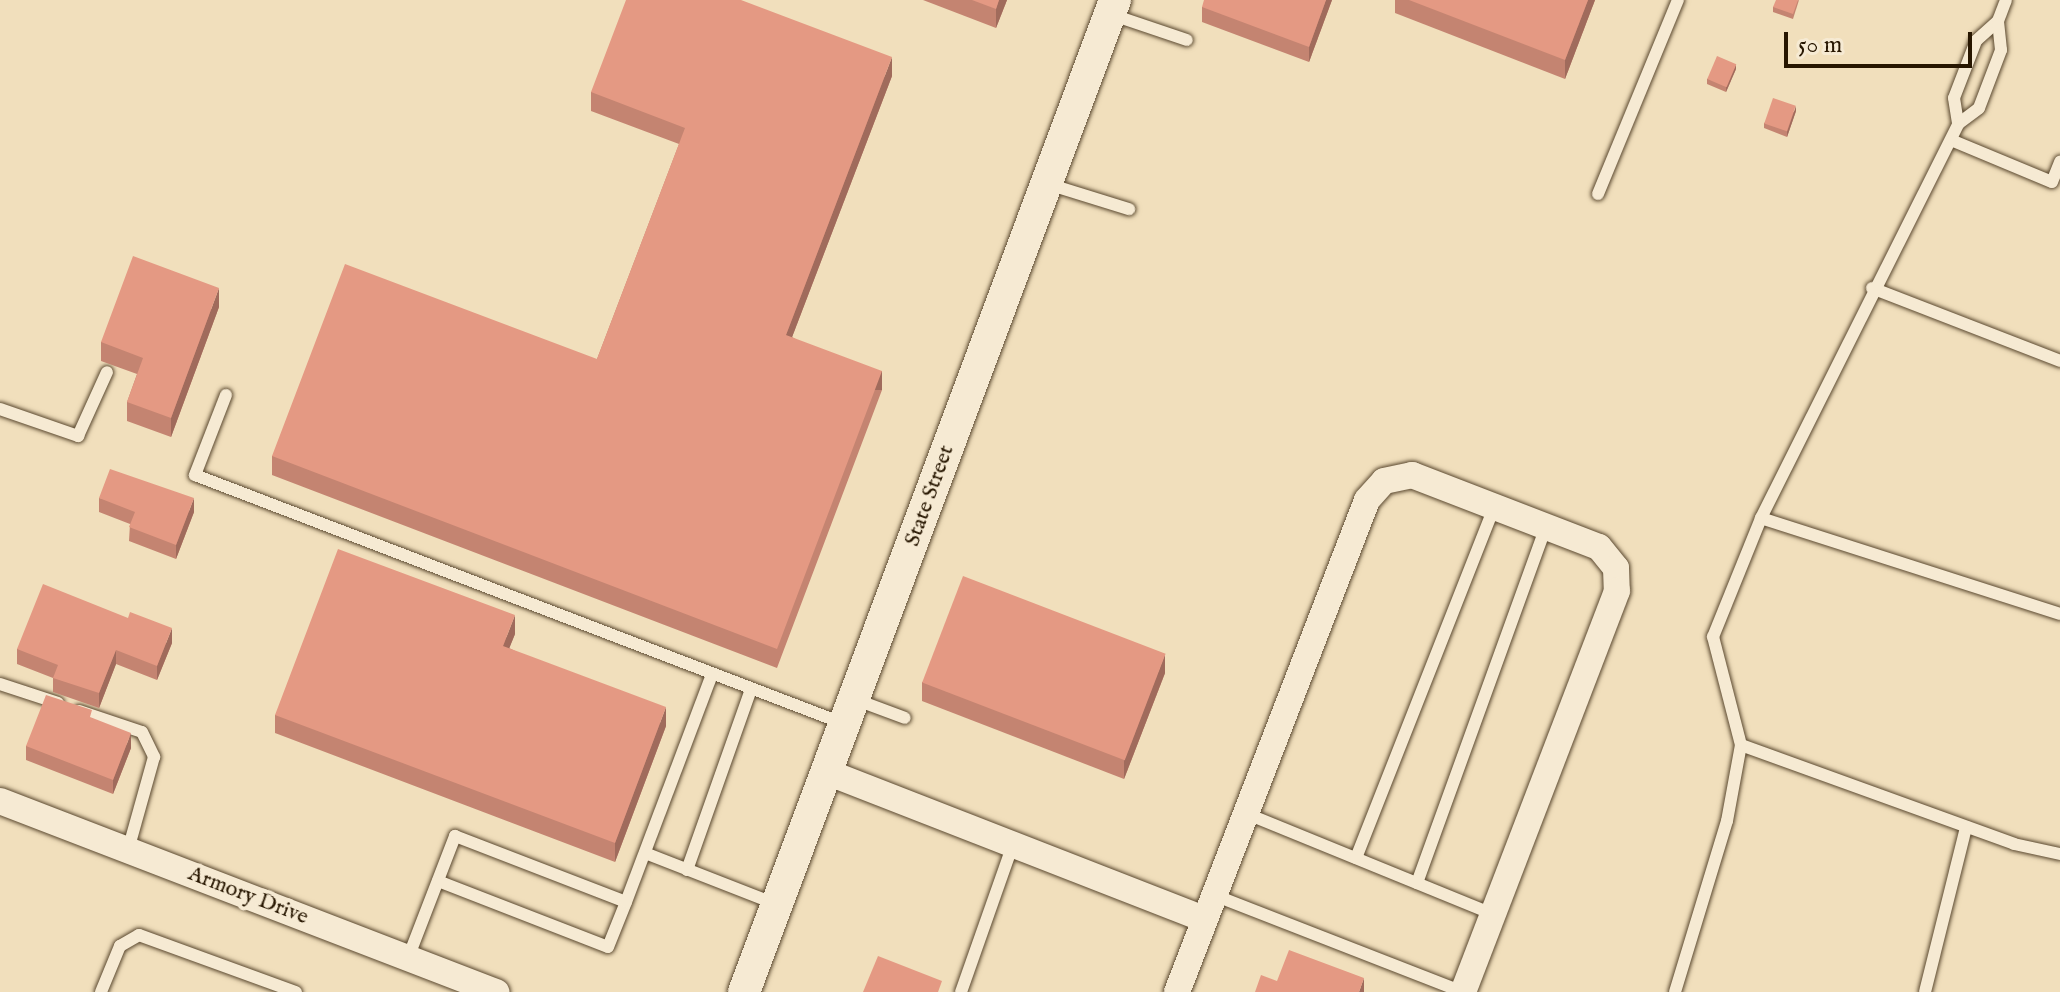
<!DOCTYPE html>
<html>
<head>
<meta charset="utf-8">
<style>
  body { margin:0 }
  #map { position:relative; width:2060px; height:992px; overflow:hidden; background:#f1dfbc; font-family:"IM FELL English",serif }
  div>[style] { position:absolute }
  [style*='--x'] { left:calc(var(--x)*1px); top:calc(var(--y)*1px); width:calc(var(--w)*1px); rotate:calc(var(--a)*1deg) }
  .roads { filter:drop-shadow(0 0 2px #5a482f) drop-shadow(0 0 2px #5a482f) }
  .service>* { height:12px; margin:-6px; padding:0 6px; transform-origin:6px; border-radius:6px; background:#f6ead3 }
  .minor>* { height:26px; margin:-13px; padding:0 13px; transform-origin:13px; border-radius:13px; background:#f6ead3 }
  .tertiary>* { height:32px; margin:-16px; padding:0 16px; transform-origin:16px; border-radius:16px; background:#f6ead3 }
  .wall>* { inset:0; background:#c48471 }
  .shaded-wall>* { inset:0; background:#a06b5c; transform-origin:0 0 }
  .building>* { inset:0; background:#e49983; transform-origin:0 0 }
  span { translate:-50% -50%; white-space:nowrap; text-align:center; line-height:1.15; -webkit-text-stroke:8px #f6ead3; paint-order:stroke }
  .street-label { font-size:22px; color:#271600 }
  .scale { position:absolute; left:1784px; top:32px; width:188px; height:36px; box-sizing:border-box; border:4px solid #271600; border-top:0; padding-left:10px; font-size:24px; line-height:28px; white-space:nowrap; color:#271600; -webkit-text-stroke:6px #f6ead3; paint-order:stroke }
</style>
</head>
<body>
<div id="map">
  <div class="roads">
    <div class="service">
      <div style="--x:1110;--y:14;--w:81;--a:18.7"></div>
      <div style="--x:1998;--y:21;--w:30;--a:138"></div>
      <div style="--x:1976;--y:41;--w:61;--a:111.1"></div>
      <div style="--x:1954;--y:98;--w:26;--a:81"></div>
      <div style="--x:1958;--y:124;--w:26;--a:-37"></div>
      <div style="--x:1979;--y:108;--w:62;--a:-69.2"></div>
      <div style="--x:2001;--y:50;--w:29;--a:-96"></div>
      <div style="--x:1998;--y:21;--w:22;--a:-69"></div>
      <div style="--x:1951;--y:140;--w:109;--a:22.6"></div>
      <div style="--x:2052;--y:182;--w:22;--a:-68"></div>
      <div style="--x:1048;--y:184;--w:85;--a:17.2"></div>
      <div style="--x:1598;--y:194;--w:210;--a:-67.6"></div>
      <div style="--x:1872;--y:288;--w:202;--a:21.2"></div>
      <div style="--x:226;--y:395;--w:86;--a:111.2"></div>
      <div style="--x:195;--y:475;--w:693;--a:20.97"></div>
      <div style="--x:0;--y:409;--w:83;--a:19.1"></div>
      <div style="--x:78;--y:436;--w:70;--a:-65.6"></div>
      <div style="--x:1761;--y:518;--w:314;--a:17.8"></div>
      <div style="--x:0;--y:684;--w:61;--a:18.1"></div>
      <div style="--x:854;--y:699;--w:54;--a:20.4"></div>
      <div style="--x:79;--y:711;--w:66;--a:18.4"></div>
      <div style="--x:142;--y:732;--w:28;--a:64"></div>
      <div style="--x:154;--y:757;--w:97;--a:105.6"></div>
      <div style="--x:1741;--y:745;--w:290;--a:19.9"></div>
      <div style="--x:2014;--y:844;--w:47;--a:12.3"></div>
      <div style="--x:1245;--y:813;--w:268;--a:22.2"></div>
      <div style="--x:645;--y:853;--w:141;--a:21.3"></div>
      <div style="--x:1356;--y:858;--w:377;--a:-68.5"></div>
      <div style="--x:687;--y:870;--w:192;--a:-70.5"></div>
      <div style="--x:438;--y:881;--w:182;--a:21.2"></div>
      <div style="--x:608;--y:947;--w:48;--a:-68.2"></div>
      <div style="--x:1417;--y:883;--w:379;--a:-70.1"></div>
      <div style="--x:1214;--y:895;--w:267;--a:21.3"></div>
      <div style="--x:408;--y:958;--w:131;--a:-68.9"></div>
      <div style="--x:455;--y:836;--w:183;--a:21.1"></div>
      <div style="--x:626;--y:902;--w:244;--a:-69.3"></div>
      <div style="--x:101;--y:992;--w:50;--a:-67.6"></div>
      <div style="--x:120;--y:946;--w:22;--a:-30"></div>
      <div style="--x:139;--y:935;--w:167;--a:20"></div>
      <div style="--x:961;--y:992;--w:157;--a:-70.6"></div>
      <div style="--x:1675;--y:992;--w:179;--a:-73.1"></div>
      <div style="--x:1727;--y:821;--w:77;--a:-79.6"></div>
      <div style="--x:1741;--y:745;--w:112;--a:-104.5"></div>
      <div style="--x:1713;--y:637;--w:128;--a:-68"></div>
      <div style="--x:1761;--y:518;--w:441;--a:-63.4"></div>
      <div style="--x:1925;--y:992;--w:170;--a:-76"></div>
    </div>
    <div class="minor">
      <div style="--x:827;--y:772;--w:405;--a:21.3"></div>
      <div style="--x:0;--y:801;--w:532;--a:21.06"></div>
      <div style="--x:1177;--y:992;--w:527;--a:-68.88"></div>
      <div style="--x:1367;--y:500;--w:25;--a:-48"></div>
      <div style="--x:1384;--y:481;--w:29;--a:-12"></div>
      <div style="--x:1412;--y:475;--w:200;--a:21.1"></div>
      <div style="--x:1599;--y:547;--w:27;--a:51"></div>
      <div style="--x:1616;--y:568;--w:23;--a:88"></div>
      <div style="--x:1617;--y:591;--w:430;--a:111"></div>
    </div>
    <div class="tertiary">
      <div style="--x:744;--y:992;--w:1059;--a:-69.49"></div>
    </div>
  </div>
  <div class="wall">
    <div style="clip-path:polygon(923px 0,1007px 0,996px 28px)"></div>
    <div style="clip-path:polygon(1332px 0,1309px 62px,1202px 22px,1202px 7px)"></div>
    <div style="clip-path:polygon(1395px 0,1595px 0,1565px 79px,1395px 13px)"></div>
    <div style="clip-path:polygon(1799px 0,1793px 19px,1773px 12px,1773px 7px)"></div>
    <div style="clip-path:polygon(1736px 69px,1726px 92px,1707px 84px,1707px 79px)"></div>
    <div style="clip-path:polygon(892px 76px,792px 337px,882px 390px,777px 668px,272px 475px,272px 456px,597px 359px,679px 144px,591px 111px,591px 92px)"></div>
    <div style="clip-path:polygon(1796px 111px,1787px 137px,1764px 128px,1764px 123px)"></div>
    <div style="clip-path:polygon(219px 307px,171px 437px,127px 421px,127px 402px,137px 374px,101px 361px,101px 342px)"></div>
    <div style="clip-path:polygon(99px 498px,194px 512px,176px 559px,129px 541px,130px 524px,99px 512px)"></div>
    <div style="clip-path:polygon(515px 634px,509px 648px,666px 726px,615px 862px,275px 733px,275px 715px)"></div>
    <div style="clip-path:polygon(172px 643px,157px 680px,116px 664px,99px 708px,53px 692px,53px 678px,17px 664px,17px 649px)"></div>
    <div style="clip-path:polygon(1165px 673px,1124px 779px,922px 701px,922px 682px)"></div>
    <div style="clip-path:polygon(92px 718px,131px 748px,113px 794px,26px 760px,26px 746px)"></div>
  </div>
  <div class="shaded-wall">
    <div style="clip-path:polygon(999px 0,1007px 0,996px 28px,996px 9px)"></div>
    <div style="clip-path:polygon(1326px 0,1332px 0,1309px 62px,1309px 47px)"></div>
    <div style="clip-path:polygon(1588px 0,1595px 0,1565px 79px,1565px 60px)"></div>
    <div style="clip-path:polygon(892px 57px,892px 76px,786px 353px,786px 335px)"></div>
    <div style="clip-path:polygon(1736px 64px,1736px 69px,1726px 92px,1726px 87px)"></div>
    <div style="clip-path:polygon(1796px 106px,1796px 111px,1787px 137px,1787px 132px)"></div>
    <div style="clip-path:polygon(219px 288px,219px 307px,171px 437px,171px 418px)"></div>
    <div style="left:882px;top:371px;width:19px;height:297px;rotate:90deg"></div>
    <div style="clip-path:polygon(194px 498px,194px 512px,176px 559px,176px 545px)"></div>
    <div style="clip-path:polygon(515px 615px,515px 634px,503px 664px,503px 646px)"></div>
    <div style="clip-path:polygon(172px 628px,172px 643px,157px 680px,157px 666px)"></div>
    <div style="clip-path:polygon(116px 650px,116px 664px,99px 708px,99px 693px)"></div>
    <div style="clip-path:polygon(1165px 654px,1165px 673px,1124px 779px,1124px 761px)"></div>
    <div style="clip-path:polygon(666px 707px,666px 726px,615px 862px,615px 843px)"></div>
    <div style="clip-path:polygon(131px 733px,131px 748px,113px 794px,113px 780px)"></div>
    <div style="clip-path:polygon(1364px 978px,1364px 992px,1359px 992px)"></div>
  </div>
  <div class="building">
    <div style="clip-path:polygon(626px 0,741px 0,892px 57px,786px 335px,882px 371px,777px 649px,272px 456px,345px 264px,597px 359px,685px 128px,591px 92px)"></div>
    <div style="clip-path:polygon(972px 0,999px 0,996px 9px)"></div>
    <div style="clip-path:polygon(1204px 0,1326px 0,1309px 47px,1202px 7px)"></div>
    <div style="clip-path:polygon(1409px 0,1588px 0,1565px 60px)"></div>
    <div style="clip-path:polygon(1776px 0,1798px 0,1793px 14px,1773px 7px)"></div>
    <div style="left:1717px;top:56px;width:21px;height:25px;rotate:23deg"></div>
    <div style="left:1773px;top:98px;width:24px;height:27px;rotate:19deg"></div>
    <div style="clip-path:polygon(133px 256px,219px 288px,171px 418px,127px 402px,143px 358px,101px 342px)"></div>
    <div style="clip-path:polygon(110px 469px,194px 498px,176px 545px,129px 527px,135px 512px,99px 498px)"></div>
    <div style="clip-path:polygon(338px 549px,515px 615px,503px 646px,666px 707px,615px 843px,275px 715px)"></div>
    <div style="left:963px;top:576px;width:217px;height:114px;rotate:21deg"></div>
    <div style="clip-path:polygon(43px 584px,128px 618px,130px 612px,172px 628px,157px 666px,116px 650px,99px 693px,53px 678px,58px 665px,17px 649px)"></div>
    <div style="clip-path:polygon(46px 695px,92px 710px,90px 717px,131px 733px,113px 780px,26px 746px)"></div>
    <div style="clip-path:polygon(1289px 950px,1364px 978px,1359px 992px,1255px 992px,1261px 975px,1277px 981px)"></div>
    <div style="clip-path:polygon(878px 956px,942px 981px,938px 992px,863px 992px)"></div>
  </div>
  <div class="street-label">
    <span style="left:930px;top:496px;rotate:-70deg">State Street</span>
    <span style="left:248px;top:896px;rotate:21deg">Armory Drive</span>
  </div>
  <div class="scale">50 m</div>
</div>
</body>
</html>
